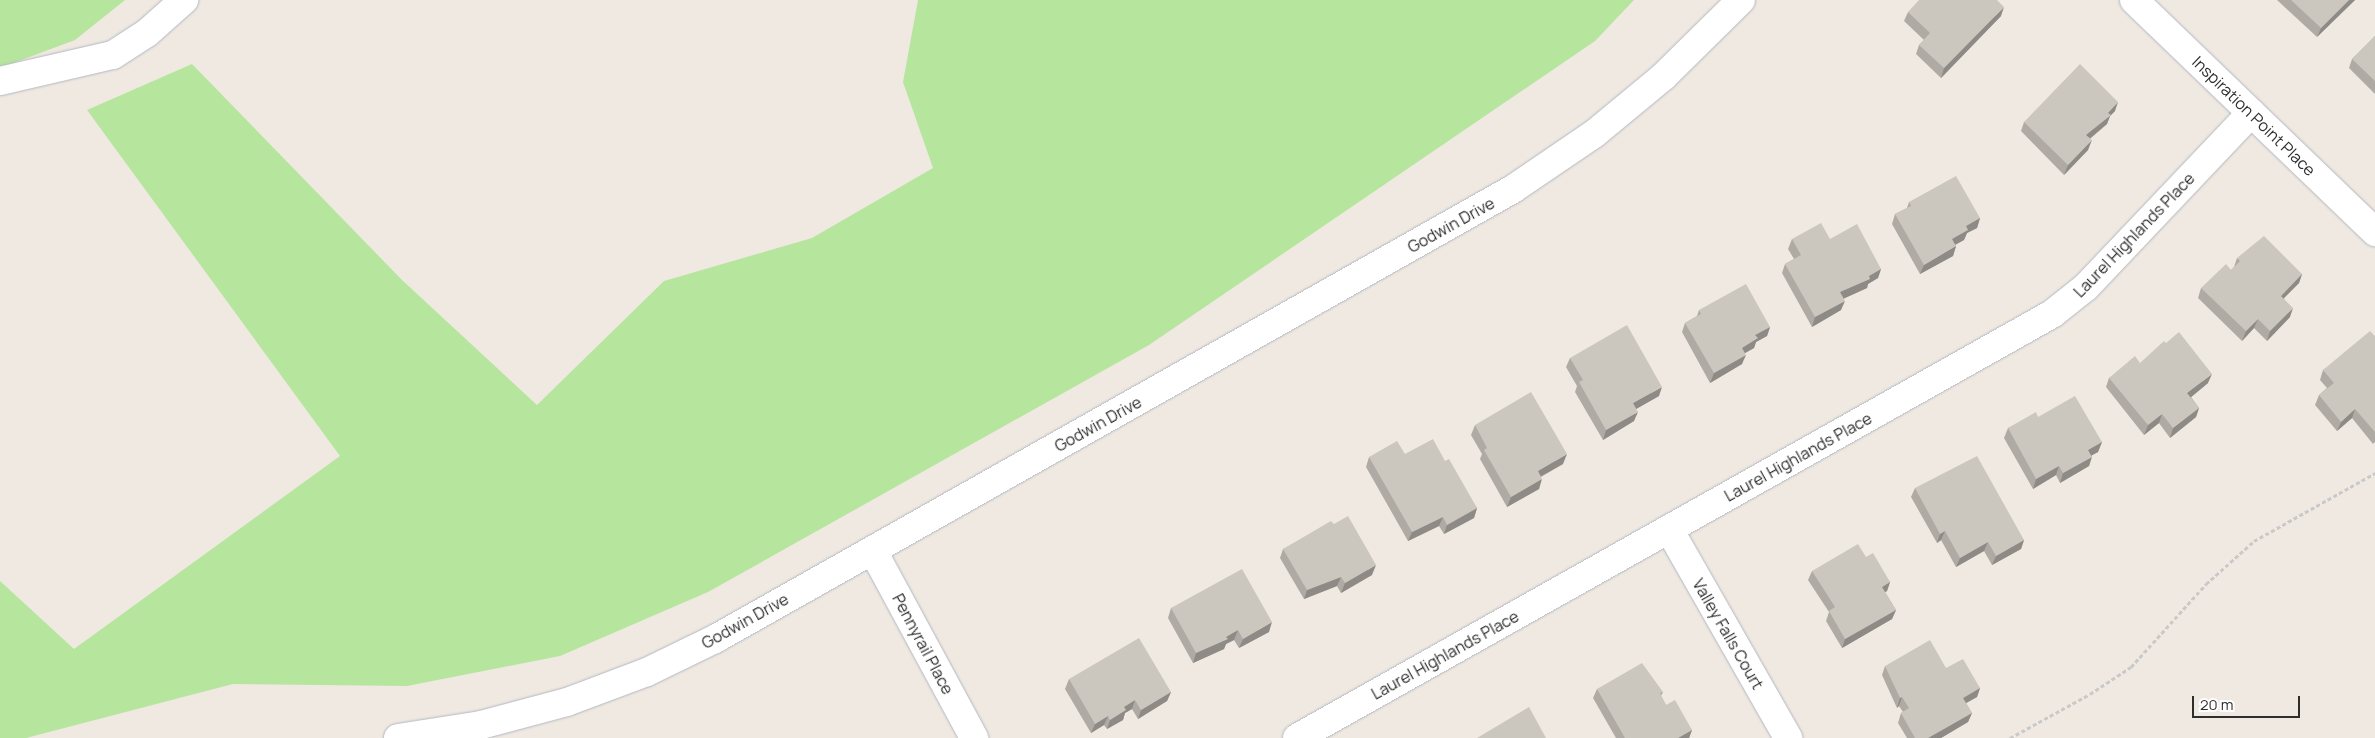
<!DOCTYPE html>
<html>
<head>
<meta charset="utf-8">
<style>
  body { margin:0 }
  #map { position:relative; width:2375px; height:738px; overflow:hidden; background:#efe9e1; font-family:Manrope,sans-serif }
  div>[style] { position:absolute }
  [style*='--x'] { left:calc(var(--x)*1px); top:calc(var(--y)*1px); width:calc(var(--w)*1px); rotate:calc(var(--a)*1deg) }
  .green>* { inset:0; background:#b6e59e }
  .path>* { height:3px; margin-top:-1.5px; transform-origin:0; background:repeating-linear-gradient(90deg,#c9c9c9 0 4px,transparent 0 6.5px) }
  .roads { filter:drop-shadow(0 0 1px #b4b7c1) drop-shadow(0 0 1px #b4b7c1) }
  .minor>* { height:28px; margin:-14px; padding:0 14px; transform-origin:14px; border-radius:14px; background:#fff }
  .wall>* { inset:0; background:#afaba4 }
  .shaded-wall>* { inset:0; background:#8e8b86 }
  .building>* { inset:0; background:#cbc7bf }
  span { translate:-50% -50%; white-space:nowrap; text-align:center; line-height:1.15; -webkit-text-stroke:4px #fff; paint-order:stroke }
  .street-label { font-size:16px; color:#2e2e2e }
  .scale { position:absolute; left:2192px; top:696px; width:108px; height:22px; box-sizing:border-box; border:2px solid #2e2e2e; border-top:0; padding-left:6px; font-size:15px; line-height:18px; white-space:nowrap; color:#2e2e2e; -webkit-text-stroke:4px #fff; paint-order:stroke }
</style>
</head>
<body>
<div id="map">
  <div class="green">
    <div style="clip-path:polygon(0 0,125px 0,75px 40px,0 68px)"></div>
    <div style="clip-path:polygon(918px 0,1634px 0,1595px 41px,1149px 345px,708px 592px,560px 656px,407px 686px,233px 684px,26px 738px,0 738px,0 581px,74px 649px,340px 456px,87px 110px,192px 64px,402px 280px,537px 405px,664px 281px,812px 238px,933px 168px,903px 82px)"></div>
  </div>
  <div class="path">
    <div style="--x:2010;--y:738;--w:91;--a:-28.8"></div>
    <div style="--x:2090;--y:694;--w:49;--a:-33.4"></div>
    <div style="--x:2131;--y:667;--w:112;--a:-47.9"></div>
    <div style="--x:2206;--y:584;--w:64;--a:-41.9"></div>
    <div style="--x:2254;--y:541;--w:139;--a:-29.3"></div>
  </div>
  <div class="roads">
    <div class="minor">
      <div style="--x:2134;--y:0;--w:335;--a:43.9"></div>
      <div style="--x:0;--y:81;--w:116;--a:-13"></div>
      <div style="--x:113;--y:55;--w:40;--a:-32.9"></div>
      <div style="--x:147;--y:33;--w:50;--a:-41.7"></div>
      <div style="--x:1669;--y:529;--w:241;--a:60.3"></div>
      <div style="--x:873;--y:551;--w:213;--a:61.6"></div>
      <div style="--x:398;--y:738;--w:84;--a:-8.9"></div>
      <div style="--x:481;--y:725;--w:89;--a:-15"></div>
      <div style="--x:567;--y:702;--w:85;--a:-20.6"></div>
      <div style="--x:647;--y:672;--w:76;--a:-25.9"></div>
      <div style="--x:715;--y:639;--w:916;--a:-29.42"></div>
      <div style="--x:1513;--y:189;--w:98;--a:-34.2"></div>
      <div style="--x:1594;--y:134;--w:91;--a:-39.6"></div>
      <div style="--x:1664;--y:76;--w:108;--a:-44.6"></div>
      <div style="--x:1297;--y:738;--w:866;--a:-29.32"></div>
      <div style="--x:2052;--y:314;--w:43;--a:-38.5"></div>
      <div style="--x:2086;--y:287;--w:240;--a:-46.5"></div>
    </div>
  </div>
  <div class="wall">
    <div style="clip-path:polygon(2277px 0,2355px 0,2317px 37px)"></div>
    <div style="clip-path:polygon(1908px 12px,2001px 16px,1941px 78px,1916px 54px,1919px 45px,1924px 40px,1904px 21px)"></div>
    <div style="clip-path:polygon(2375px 36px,2375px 94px,2349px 68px,2352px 59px)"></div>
    <div style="clip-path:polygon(2115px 111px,2110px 116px,2107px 124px,2090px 139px,2088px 150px,2064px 175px,2021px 131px,2024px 122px)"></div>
    <div style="clip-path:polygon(1909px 202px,1980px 218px,1977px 228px,1967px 233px,1964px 240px,1955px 245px,1956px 246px,1953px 256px,1920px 274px,1892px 224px,1895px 214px,1907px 208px)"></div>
    <div style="clip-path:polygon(1792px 239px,1830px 239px,1881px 269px,1878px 278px,1868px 284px,1867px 288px,1843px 299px,1841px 310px,1812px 327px,1782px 273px,1785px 264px,1794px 259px,1788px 249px)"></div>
    <div style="clip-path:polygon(2237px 258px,2302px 274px,2299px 283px,2284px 298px,2290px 317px,2267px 341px,2254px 328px,2242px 341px,2198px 298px,2201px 288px,2231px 270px,2234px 267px)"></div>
    <div style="clip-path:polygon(1699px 310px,1770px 327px,1767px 336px,1756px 342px,1754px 348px,1745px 353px,1742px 364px,1710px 383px,1682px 332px,1685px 323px,1697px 316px)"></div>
    <div style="clip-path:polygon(2375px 336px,2375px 442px,2373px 444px,2352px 418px,2337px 431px,2315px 405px,2319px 395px,2327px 388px,2320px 380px,2323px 370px)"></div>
    <div style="clip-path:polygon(1570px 358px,1659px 396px,1636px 409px,1634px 421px,1603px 440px,1575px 392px,1577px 386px,1566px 367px)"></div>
    <div style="clip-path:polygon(2140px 363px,2208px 383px,2191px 397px,2199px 408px,2196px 417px,2170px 438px,2159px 423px,2144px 435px,2106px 387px,2109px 378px)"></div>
    <div style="clip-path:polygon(2038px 417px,2102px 442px,2098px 452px,2092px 455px,2089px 466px,2060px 483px,2056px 475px,2033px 489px,2004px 438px,2008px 428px)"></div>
    <div style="clip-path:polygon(1475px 425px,1563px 464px,1541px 477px,1539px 489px,1507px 507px,1480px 459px,1482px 454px,1471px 435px)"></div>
    <div style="clip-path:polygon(1405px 454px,1445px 461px,1477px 508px,1474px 518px,1444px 534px,1439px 526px,1408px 541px,1366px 467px,1369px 457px)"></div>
    <div style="clip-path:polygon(1915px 488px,2024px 540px,2021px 549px,1992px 565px,1984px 551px,1956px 567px,1941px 540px,1937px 543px,1911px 497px)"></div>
    <div style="clip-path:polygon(1334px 524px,1372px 575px,1341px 593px,1337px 586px,1304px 599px,1280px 558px,1283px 549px)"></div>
    <div style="clip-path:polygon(1866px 557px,1890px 582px,1887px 591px,1885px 592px,1896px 610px,1892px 619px,1842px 648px,1826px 621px,1829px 612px,1808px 580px,1812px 571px)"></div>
    <div style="clip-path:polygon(1171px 608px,1269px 632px,1239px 648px,1234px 640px,1226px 644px,1224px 649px,1193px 663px,1168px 618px)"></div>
    <div style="clip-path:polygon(1885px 666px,1946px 668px,1980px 688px,1977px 697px,1966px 703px,1972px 713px,1968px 722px,1941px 738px,1907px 738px,1898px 723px,1901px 713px,1903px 712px,1899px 706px,1897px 708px,1882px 675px)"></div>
    <div style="clip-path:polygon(1069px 679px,1171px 692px,1167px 701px,1138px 719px,1132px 709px,1125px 713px,1123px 720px,1107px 729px,1104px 725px,1091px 733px,1065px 689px)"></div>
    <div style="clip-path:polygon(1597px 689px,1663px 692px,1661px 696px,1666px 705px,1692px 730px,1689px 738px,1616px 738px,1593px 698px)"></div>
  </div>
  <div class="shaded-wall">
    <div style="clip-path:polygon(2349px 0,2355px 0,2317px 37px,2321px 28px)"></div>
    <div style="clip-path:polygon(2004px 7px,2001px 16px,1941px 78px,1944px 68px)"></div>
    <div style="clip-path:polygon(2118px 102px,2115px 111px,2110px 116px,2107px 124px,2083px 144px,2086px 135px)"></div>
    <div style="clip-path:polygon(2092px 140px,2088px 150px,2064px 175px,2068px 165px)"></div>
    <div style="clip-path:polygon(1980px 218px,1977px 228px,1967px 233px,1964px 240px,1949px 248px,1952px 239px,1966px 226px)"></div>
    <div style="clip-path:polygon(1956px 246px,1953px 256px,1920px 274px,1924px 265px)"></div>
    <div style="clip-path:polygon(1881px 269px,1878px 278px,1868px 284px,1867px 288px,1836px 302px,1840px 292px)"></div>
    <div style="clip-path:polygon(2302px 274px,2299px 283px,2277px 305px,2281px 296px)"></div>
    <div style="clip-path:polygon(1845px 301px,1841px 310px,1812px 327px,1815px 317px)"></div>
    <div style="clip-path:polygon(2293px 308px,2290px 317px,2267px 341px,2270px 331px)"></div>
    <div style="clip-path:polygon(2258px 319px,2254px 328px,2242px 341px,2246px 331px)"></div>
    <div style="clip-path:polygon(1770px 327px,1767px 336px,1756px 342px,1754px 348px,1738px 357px,1742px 348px,1755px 335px)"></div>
    <div style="clip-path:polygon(1746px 355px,1742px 364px,1710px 383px,1714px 373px)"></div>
    <div style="clip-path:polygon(2212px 374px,2208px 383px,2184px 403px,2187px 393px)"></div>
    <div style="clip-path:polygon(1662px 387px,1659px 396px,1629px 413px,1633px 403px)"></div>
    <div style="clip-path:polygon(2199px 408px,2196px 417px,2170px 438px,2173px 428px)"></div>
    <div style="clip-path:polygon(2355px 409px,2352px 418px,2337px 431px,2341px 422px)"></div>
    <div style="clip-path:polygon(1638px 412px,1634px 421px,1603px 440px,1606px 430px)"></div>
    <div style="clip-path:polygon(2162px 414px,2159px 423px,2144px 435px,2148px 425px)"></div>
    <div style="clip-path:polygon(2102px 442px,2098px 452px,2085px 459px,2088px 450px)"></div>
    <div style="clip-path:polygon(1567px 454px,1563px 464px,1534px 480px,1538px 471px)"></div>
    <div style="clip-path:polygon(2092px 457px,2089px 466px,2060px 483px,2063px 473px)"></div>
    <div style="clip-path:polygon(2059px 466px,2056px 475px,2033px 489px,2036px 479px)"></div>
    <div style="clip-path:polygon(1542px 479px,1539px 489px,1507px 507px,1511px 497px)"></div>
    <div style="clip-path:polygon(1477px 508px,1474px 518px,1444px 534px,1447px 525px)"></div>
    <div style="clip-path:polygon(1443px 517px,1439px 526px,1408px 541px,1412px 532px)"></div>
    <div style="clip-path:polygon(1945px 531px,1941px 540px,1937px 543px,1940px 534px)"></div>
    <div style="clip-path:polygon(2024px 540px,2021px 549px,1992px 565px,1996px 556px)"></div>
    <div style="clip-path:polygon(1988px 542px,1984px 551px,1956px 567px,1960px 558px)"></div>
    <div style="clip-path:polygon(1376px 565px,1372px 575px,1341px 593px,1345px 583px)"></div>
    <div style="clip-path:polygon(1341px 577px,1337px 586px,1304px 599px,1307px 590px)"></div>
    <div style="clip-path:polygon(1890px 582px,1887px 591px,1879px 596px,1882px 587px)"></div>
    <div style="clip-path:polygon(1896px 610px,1892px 619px,1842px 648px,1845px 639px)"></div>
    <div style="clip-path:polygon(1272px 622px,1269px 632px,1239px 648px,1243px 639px)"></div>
    <div style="clip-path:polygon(1238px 630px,1234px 640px,1226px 644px,1224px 649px,1193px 663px,1196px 653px)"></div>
    <div style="clip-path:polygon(1980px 688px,1977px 697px,1959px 707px,1963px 698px)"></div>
    <div style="clip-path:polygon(1171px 692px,1167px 701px,1138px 719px,1141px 710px)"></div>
    <div style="clip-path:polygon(1902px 697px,1899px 706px,1897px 708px,1900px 698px)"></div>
    <div style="clip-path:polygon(1135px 700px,1132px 709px,1125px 713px,1123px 720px,1107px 729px,1110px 720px,1124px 707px)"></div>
    <div style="clip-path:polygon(1972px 713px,1968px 722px,1941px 738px,1928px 738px)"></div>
    <div style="clip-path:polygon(1108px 716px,1104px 725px,1091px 733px,1095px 724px)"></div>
    <div style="clip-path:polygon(1692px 730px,1689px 738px,1678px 738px)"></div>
  </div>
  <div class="building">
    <div style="clip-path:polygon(1919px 0,1997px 0,2004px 7px,1944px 68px,1919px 45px,1930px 33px,1908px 12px)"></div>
    <div style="clip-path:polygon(2291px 0,2349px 0,2321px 28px)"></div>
    <div style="clip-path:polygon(2375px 36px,2375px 81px,2352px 59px)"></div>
    <div style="clip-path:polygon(2080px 64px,2118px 102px,2108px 113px,2111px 115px,2086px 135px,2092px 140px,2068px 165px,2024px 122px)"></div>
    <div style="clip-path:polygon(1956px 176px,1980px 218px,1966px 226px,1968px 230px,1952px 239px,1956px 246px,1924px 265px,1895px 214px,1911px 206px,1909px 202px)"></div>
    <div style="clip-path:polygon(1821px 223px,1830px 239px,1857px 224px,1881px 269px,1869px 276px,1870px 279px,1840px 292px,1845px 301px,1815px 317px,1785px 264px,1801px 255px,1792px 239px)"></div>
    <div style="clip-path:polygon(2264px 236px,2302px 274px,2281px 296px,2293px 308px,2270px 331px,2258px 319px,2246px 331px,2201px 288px,2226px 264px,2231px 270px,2240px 261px,2237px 258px)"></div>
    <div style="clip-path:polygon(1746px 284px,1770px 327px,1755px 335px,1758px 338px,1742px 348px,1746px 355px,1714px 373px,1685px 323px,1701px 314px,1699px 310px)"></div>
    <div style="clip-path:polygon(1627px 325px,1662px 387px,1633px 403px,1638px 412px,1606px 430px,1579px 382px,1583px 380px,1570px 358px)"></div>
    <div style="clip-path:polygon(2370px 331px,2375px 336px,2375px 432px,2355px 409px,2341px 422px,2319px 395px,2334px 383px,2323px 370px)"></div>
    <div style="clip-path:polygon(2179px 332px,2212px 374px,2187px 393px,2199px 408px,2173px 428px,2162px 414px,2148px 425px,2109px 378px,2135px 356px,2140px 363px,2164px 341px,2166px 343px)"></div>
    <div style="clip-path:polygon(1531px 392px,1567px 454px,1538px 471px,1542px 479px,1511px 497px,1484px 450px,1487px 448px,1475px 425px)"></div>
    <div style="clip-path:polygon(2075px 396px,2102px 442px,2088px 450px,2092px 457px,2063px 473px,2059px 466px,2036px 479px,2008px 428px,2036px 412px,2038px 417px)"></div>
    <div style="clip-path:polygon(1433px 439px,1445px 461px,1449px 459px,1477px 508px,1447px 525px,1443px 517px,1412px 532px,1369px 457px,1397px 441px,1405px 454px)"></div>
    <div style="clip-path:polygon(1977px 456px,2024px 540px,1996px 556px,1988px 542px,1960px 558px,1945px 531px,1940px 534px,1915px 488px)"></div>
    <div style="clip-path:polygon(1348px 516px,1376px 565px,1345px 583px,1341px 577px,1307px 590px,1283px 549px,1331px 521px,1334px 524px)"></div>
    <div style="clip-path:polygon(1858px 544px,1866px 557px,1873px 553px,1890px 582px,1882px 587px,1896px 610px,1845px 639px,1829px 611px,1835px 607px,1812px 571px)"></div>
    <div style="clip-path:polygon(1242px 569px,1272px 622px,1243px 639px,1238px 630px,1226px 637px,1228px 639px,1196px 653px,1171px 608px)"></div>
    <div style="clip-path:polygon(1139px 638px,1171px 692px,1141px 710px,1135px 700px,1124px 707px,1126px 710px,1110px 720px,1108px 716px,1095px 724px,1069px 679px)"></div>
    <div style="clip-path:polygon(1930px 640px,1946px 668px,1963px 659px,1980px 688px,1963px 698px,1972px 713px,1928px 738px,1915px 738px,1901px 713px,1909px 708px,1902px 697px,1900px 698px,1885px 666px)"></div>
    <div style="clip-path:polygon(1642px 663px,1663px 692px,1660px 693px,1666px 705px,1675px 700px,1692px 730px,1678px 738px,1625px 738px,1597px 689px)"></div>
    <div style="clip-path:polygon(1529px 707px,1546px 738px,1477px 738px)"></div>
  </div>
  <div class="street-label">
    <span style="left:2254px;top:116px;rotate:44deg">Inspiration Point Place</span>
    <span style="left:1451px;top:225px;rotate:-29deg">Godwin Drive</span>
    <span style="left:2134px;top:235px;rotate:-46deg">Laurel Highlands Place</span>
    <span style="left:1098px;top:424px;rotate:-29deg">Godwin Drive</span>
    <span style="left:1798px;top:457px;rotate:-29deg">Laurel Highlands Place</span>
    <span style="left:745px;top:621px;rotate:-29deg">Godwin Drive</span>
    <span style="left:1728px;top:634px;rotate:60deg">Valley Falls Court</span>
    <span style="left:923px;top:644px;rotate:62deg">Pennyrail Place</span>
    <span style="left:1445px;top:655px;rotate:-29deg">Laurel Highlands Place</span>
  </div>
  <div class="scale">20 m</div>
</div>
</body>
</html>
